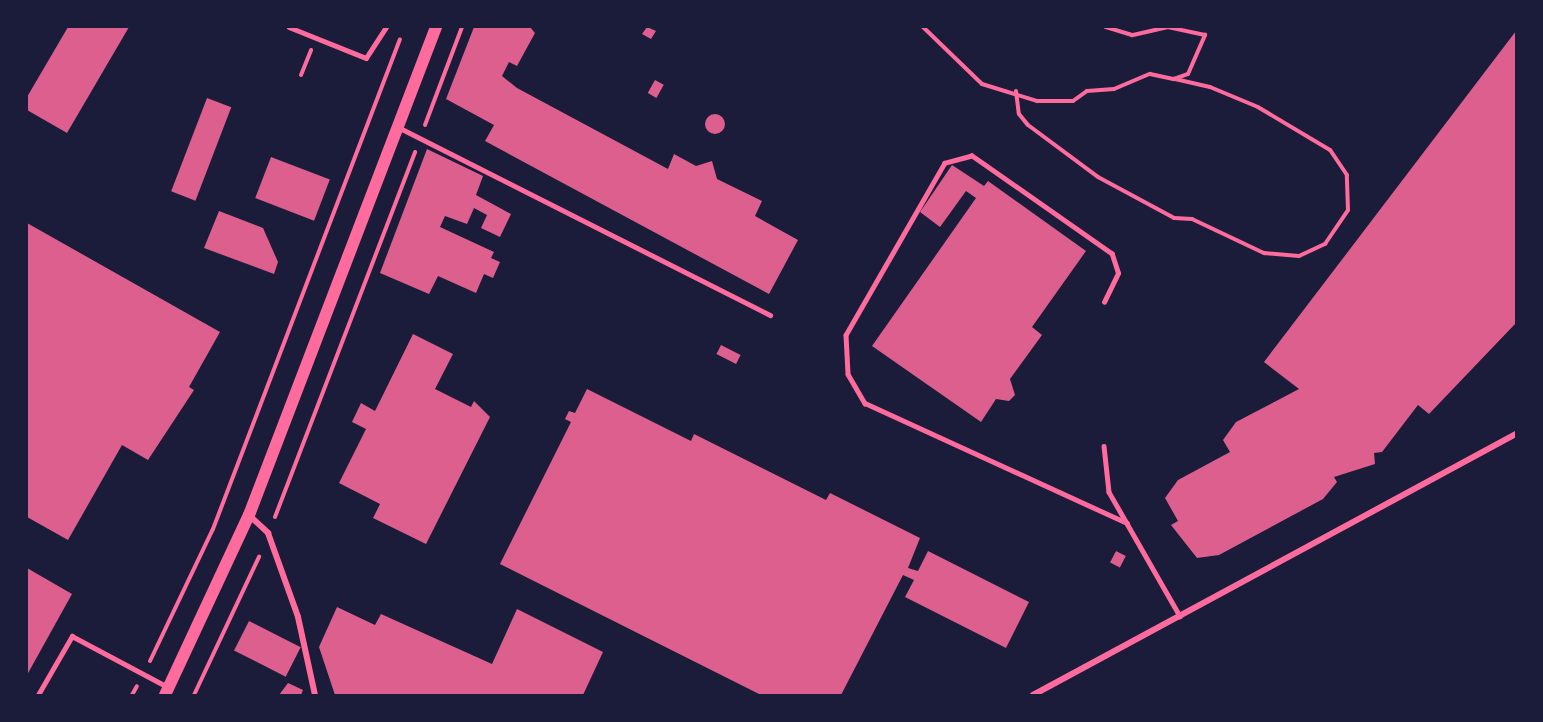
<!DOCTYPE html>
<html>
<head>
<meta charset="utf-8">
<style>
  body { margin:0 }
  #map { position:relative; width:1543px; height:722px; overflow:hidden; background:#1b1b3a; font-family:"Roboto Serif",serif }
  div>[style] { position:absolute }
  [style*='--x'] { left:calc(var(--x)*1px); top:calc(var(--y)*1px); width:calc(var(--w)*1px); rotate:calc(var(--a)*1deg) }
  .building>* { inset:0; background:#dd5f8e; transform-origin:0 0 }
  .round { border-radius:50% }
  .path>* { height:4px; margin:-2px; padding:0 2px; transform-origin:2px; border-radius:2px; background:#ff6b9d }
  .service>* { height:4.5px; margin:-2.25px; padding:0 2.25px; transform-origin:2.25px; border-radius:2.25px; background:#ff6b9d }
  .minor>* { height:6px; margin:-3px; padding:0 3px; transform-origin:3px; border-radius:3px; background:#ff6b9d }
  .secondary>* { height:12px; margin:-6px; padding:0 6px; transform-origin:6px; border-radius:6px; background:#ff6b9d }
  span { translate:-50% -50%; white-space:nowrap; text-align:center; line-height:1.15; -webkit-text-stroke:4.5px #1b1b3a; paint-order:stroke }
  .frame { position:absolute; inset:0; border:28px solid #1b1b3a; pointer-events:none }
</style>
</head>
<body>
<div id="map">
  <div class="building">
    <div style="clip-path:polygon(68px 27px,129px 27px,67px 133px,27px 110px,27px 97px)"></div>
    <div style="clip-path:polygon(474px 27px,530px 27px,535px 33px,517px 66px,509px 62px,502px 76px,517px 88px,668px 169px,674px 154px,696px 166px,712px 161px,717px 179px,762px 201px,755px 216px,798px 240px,769px 294px,485px 141px,494px 125px,446px 99px)"></div>
    <div style="clip-path:polygon(647px 27px,656px 31px,651px 39px,642px 34px)"></div>
    <div style="clip-path:polygon(1516px 31px,1516px 323px,1429px 414px,1418px 405px,1382px 452px,1374px 453px,1375px 464px,1334px 477px,1337px 482px,1323px 499px,1219px 555px,1197px 558px,1171px 525px,1178px 521px,1165px 498px,1178px 480px,1230px 452px,1223px 440px,1236px 422px,1299px 389px,1264px 362px)"></div>
    <div style="left:655px;top:80px;width:10px;height:15px;rotate:29deg"></div>
    <div style="left:207px;top:98px;width:26px;height:100px;rotate:21deg"></div>
    <div class="round" style="left:705px;top:114px;width:20px;height:20px"></div>
    <div style="clip-path:polygon(427px 149px,483px 176px,476px 195px,511px 214px,500px 237px,481px 228px,487px 215px,474px 208px,467px 224px,445px 216px,440px 227px,494px 252px,491px 258px,500px 262px,493px 278px,484px 274px,476px 293px,438px 276px,429px 294px,380px 273px)"></div>
    <div style="left:271px;top:157px;width:63px;height:44px;rotate:21deg"></div>
    <div style="clip-path:polygon(952px 165px,984px 186px,988px 181px,1086px 251px,1032px 327px,1042px 335px,1010px 379px,1015px 395px,1009px 401px,996px 399px,981px 422px,872px 346px,976px 198px,966px 191px,940px 227px,920px 212px)"></div>
    <div style="clip-path:polygon(219px 211px,263px 228px,278px 262px,274px 274px,204px 248px)"></div>
    <div style="clip-path:polygon(27px 223px,220px 332px,189px 387px,194px 390px,148px 460px,122px 445px,68px 540px,27px 517px)"></div>
    <div style="clip-path:polygon(413px 334px,453px 354px,435px 389px,471px 407px,474px 401px,490px 417px,426px 544px,373px 518px,380px 504px,339px 483px,366px 429px,352px 422px,361px 403px,375px 411px)"></div>
    <div style="left:721px;top:345px;width:22px;height:10px;rotate:27deg"></div>
    <div style="clip-path:polygon(587px 389px,691px 441px,694px 434px,826px 500px,830px 493px,920px 538px,908px 568px,918px 571px,928px 551px,1029px 602px,1006px 648px,905px 597px,914px 580px,903px 575px,841px 695px,761px 695px,500px 564px,571px 422px,565px 419px,569px 411px,575px 413px)"></div>
    <div style="left:1116px;top:551px;width:11px;height:13px;rotate:27deg"></div>
    <div style="clip-path:polygon(27px 568px,72px 594px,27px 675px)"></div>
    <div style="clip-path:polygon(337px 607px,375px 625px,381px 614px,492px 664px,517px 609px,603px 652px,583px 695px,335px 695px,319px 647px)"></div>
    <div style="left:249px;top:621px;width:58px;height:33px;rotate:27deg"></div>
    <div style="clip-path:polygon(288px 683px,303px 690px,301px 695px,279px 695px)"></div>
  </div>
  <div class="path">
    <div style="--x:923;--y:27;--w:82;--a:44"></div>
    <div style="--x:982;--y:84;--w:58;--a:17.2"></div>
    <div style="--x:1037;--y:101;--w:36;--a:0"></div>
    <div style="--x:1073;--y:101;--w:17;--a:-36"></div>
    <div style="--x:1087;--y:91;--w:27;--a:-4"></div>
    <div style="--x:1114;--y:89;--w:39;--a:-23"></div>
    <div style="--x:1150;--y:74;--w:25;--a:12"></div>
    <div style="--x:1174;--y:79;--w:15;--a:-20"></div>
    <div style="--x:1188;--y:74;--w:43;--a:-66.4"></div>
    <div style="--x:1205;--y:35;--w:38;--a:-168"></div>
    <div style="--x:1168;--y:27;--w:37;--a:167"></div>
    <div style="--x:1132;--y:35;--w:28;--a:-163"></div>
    <div style="--x:301;--y:75;--w:27;--a:-68"></div>
    <div style="--x:1016;--y:91;--w:23;--a:83"></div>
    <div style="--x:1019;--y:114;--w:14;--a:51"></div>
    <div style="--x:1028;--y:125;--w:87;--a:36.6"></div>
    <div style="--x:1098;--y:177;--w:86;--a:28.3"></div>
    <div style="--x:1174;--y:218;--w:18;--a:3"></div>
    <div style="--x:1192;--y:219;--w:80;--a:25.3"></div>
    <div style="--x:1264;--y:253;--w:35;--a:5"></div>
    <div style="--x:1299;--y:256;--w:29;--a:-25"></div>
    <div style="--x:1325;--y:244;--w:41;--a:-55.9"></div>
    <div style="--x:1348;--y:210;--w:35;--a:-92"></div>
    <div style="--x:1347;--y:175;--w:30;--a:-124"></div>
    <div style="--x:1330;--y:150;--w:84;--a:-149.2"></div>
    <div style="--x:1258;--y:107;--w:52;--a:-157.4"></div>
    <div style="--x:1210;--y:87;--w:37;--a:-167"></div>
    <div style="--x:425;--y:125;--w:105;--a:-69.3"></div>
    <div style="--x:275;--y:517;--w:391;--a:-69"></div>
    <div style="--x:150;--y:661;--w:146;--a:-64.5"></div>
    <div style="--x:213;--y:529;--w:524;--a:-69.11"></div>
    <div style="--x:132;--y:695;--w:10;--a:-61"></div>
    <div style="--x:194;--y:695;--w:153;--a:-64.8"></div>
  </div>
  <div class="service">
    <div style="--x:289;--y:27;--w:83;--a:21.9"></div>
    <div style="--x:366;--y:58;--w:37;--a:-57"></div>
    <div style="--x:398;--y:127;--w:417;--a:26.8"></div>
    <div style="--x:1104;--y:302;--w:32;--a:-64"></div>
    <div style="--x:1118;--y:273;--w:20;--a:-108"></div>
    <div style="--x:1112;--y:254;--w:171;--a:-145"></div>
    <div style="--x:972;--y:156;--w:28;--a:165"></div>
    <div style="--x:945;--y:163;--w:198;--a:119.9"></div>
    <div style="--x:846;--y:335;--w:39;--a:87"></div>
    <div style="--x:848;--y:374;--w:34;--a:60"></div>
    <div style="--x:865;--y:403;--w:288;--a:24.6"></div>
    <div style="--x:1104;--y:446;--w:46;--a:83.8"></div>
    <div style="--x:1109;--y:492;--w:143;--a:60.2"></div>
    <div style="--x:38;--y:695;--w:68;--a:-60"></div>
    <div style="--x:72;--y:636;--w:106;--a:28"></div>
  </div>
  <div class="minor">
    <div style="--x:250;--y:516;--w:25;--a:43"></div>
    <div style="--x:268;--y:533;--w:89;--a:70.3"></div>
    <div style="--x:298;--y:617;--w:80;--a:77.7"></div>
    <div style="--x:1033;--y:695;--w:549;--a:-28.39"></div>
  </div>
  <div class="secondary">
    <div style="--x:165;--y:695;--w:199;--a:-65"></div>
    <div style="--x:249;--y:515;--w:523;--a:-69.03"></div>
  </div>
  <div class="frame"></div>
</div>
</body>
</html>
